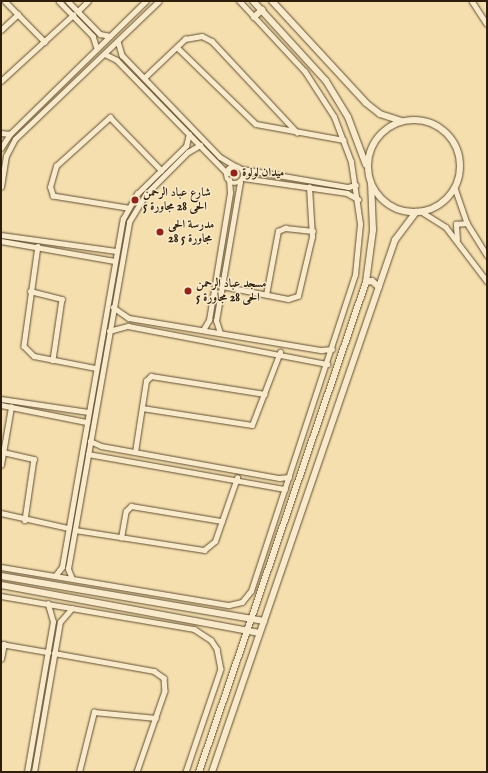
<!DOCTYPE html>
<html>
<head>
<meta charset="utf-8">
<style>
  body { margin:0 }
  #map { position:relative; width:488px; height:773px; overflow:hidden; background:#f5dfaf; font-family:"IM FELL English",Amiri,serif }
  div>[style] { position:absolute }
  [style*='--x'] { left:calc(var(--x)*1px); top:calc(var(--y)*1px); width:calc(var(--w)*1px); rotate:calc(var(--a)*1deg) }
  .roads { filter:drop-shadow(0 0 1px #604e32) drop-shadow(0 0 1px #604e32) }
  .minor>* { height:4.5px; margin:-2.25px; padding:0 2.25px; transform-origin:2.25px; border-radius:2.25px; background:#f8eacb }
  .minor>.ring { margin:-2.25px; padding:0; box-sizing:content-box; background:none; border:4.5px solid #f8eacb; border-radius:50% }
  .tertiary>* { height:6px; margin:-3px; padding:0 3px; transform-origin:3px; border-radius:3px; background:#f8eacb }
  .tertiary>.ring { margin:-3px; padding:0; box-sizing:content-box; background:none; border:6px solid #f8eacb; border-radius:50% }
  .dots>* { width:11px; height:11px; translate:-50% -50%; box-sizing:border-box; border:2px solid #f8eacb; border-radius:50% }
  span { translate:-50% -50%; white-space:nowrap; text-align:center; line-height:1.15; -webkit-text-stroke:3px #f8eacb; paint-order:stroke }
  .poi-label { font-size:12px; color:#2f1e09; font-weight:700 }
  .left { translate:0 -50%; text-align:left }
  .frame { position:absolute; inset:0; border:2px solid #2f1e09; pointer-events:none }
</style>
</head>
<body>
<div id="map">
  <div class="roads">
    <div class="minor">
      <div style="--x:5;--y:1;--w:57;--a:45.7"></div>
      <div style="--x:59;--y:1;--w:49;--a:45.8"></div>
      <div style="--x:93;--y:36;--w:13;--a:72"></div>
      <div style="--x:68;--y:1;--w:46;--a:45.9"></div>
      <div style="--x:100;--y:34;--w:10;--a:11"></div>
      <div style="--x:472;--y:1;--w:27;--a:57"></div>
      <div style="--x:78;--y:11;--w:14;--a:-45"></div>
      <div style="--x:1;--y:30;--w:23;--a:-43"></div>
      <div style="--x:118;--y:41;--w:15;--a:74"></div>
      <div style="--x:122;--y:55;--w:141;--a:46.1"></div>
      <div style="--x:220;--y:157;--w:17;--a:31"></div>
      <div style="--x:177;--y:47;--w:110;--a:44.3"></div>
      <div style="--x:256;--y:124;--w:89;--a:10.3"></div>
      <div style="--x:105;--y:54;--w:13;--a:27"></div>
      <div style="--x:117;--y:60;--w:158;--a:45.8"></div>
      <div style="--x:144;--y:78;--w:57;--a:-43.6"></div>
      <div style="--x:185;--y:39;--w:17;--a:-10"></div>
      <div style="--x:202;--y:36;--w:11;--a:27"></div>
      <div style="--x:212;--y:41;--w:125;--a:47"></div>
      <div style="--x:1;--y:81;--w:98;--a:-42.5"></div>
      <div style="--x:1;--y:133;--w:9;--a:6"></div>
      <div style="--x:1;--y:148;--w:17;--a:-57"></div>
      <div style="--x:10;--y:134;--w:190;--a:-44.4"></div>
      <div class="ring" style="left:226px;top:166px;width:13.5px;height:13.5px"></div>
      <div style="--x:242;--y:169;--w:108;--a:9.6"></div>
      <div style="--x:348;--y:187;--w:8;--a:-14"></div>
      <div style="--x:243;--y:178;--w:105;--a:8.2"></div>
      <div style="--x:347;--y:193;--w:13;--a:29"></div>
      <div style="--x:1;--y:187;--w:31;--a:-81"></div>
      <div style="--x:6;--y:156;--w:19;--a:-62"></div>
      <div style="--x:15;--y:139;--w:199;--a:-43.8"></div>
      <div style="--x:455;--y:188;--w:37;--a:71"></div>
      <div style="--x:467;--y:223;--w:38;--a:58"></div>
      <div style="--x:127;--y:208;--w:75;--a:-170.8"></div>
      <div style="--x:53;--y:196;--w:9;--a:-108"></div>
      <div style="--x:50;--y:187;--w:22;--a:-74"></div>
      <div style="--x:56;--y:166;--w:73;--a:-42.2"></div>
      <div style="--x:110;--y:117;--w:74;--a:46.1"></div>
      <div style="--x:422;--y:212;--w:28;--a:32"></div>
      <div style="--x:446;--y:227;--w:68;--a:52.8"></div>
      <div style="--x:1;--y:235;--w:116;--a:7.9"></div>
      <div style="--x:457;--y:240;--w:16;--a:-94"></div>
      <div style="--x:456;--y:224;--w:11;--a:-5"></div>
      <div style="--x:1;--y:241;--w:115;--a:10"></div>
      <div style="--x:38;--y:246;--w:101;--a:98"></div>
      <div style="--x:24;--y:346;--w:14;--a:45"></div>
      <div style="--x:34;--y:356;--w:63;--a:11"></div>
      <div style="--x:222;--y:286;--w:67;--a:11.1"></div>
      <div style="--x:288;--y:299;--w:10;--a:-17"></div>
      <div style="--x:298;--y:296;--w:61;--a:-76.7"></div>
      <div style="--x:312;--y:237;--w:50;--a:-93.4"></div>
      <div style="--x:30;--y:291;--w:33;--a:14"></div>
      <div style="--x:62;--y:299;--w:62;--a:98.4"></div>
      <div style="--x:266;--y:295;--w:65;--a:-79.4"></div>
      <div style="--x:278;--y:231;--w:8;--a:-23"></div>
      <div style="--x:285;--y:228;--w:28;--a:6"></div>
      <div style="--x:113;--y:307;--w:19;--a:35"></div>
      <div style="--x:129;--y:318;--w:195;--a:9.5"></div>
      <div style="--x:321;--y:350;--w:11;--a:-5"></div>
      <div style="--x:203;--y:330;--w:12;--a:-59"></div>
      <div style="--x:209;--y:320;--w:129;--a:-80.6"></div>
      <div style="--x:230;--y:193;--w:13;--a:-94"></div>
      <div style="--x:109;--y:331;--w:20;--a:-15"></div>
      <div style="--x:128;--y:326;--w:203;--a:10.8"></div>
      <div style="--x:220;--y:333;--w:13;--a:-108"></div>
      <div style="--x:216;--y:321;--w:141;--a:-80.2"></div>
      <div style="--x:1;--y:399;--w:88;--a:8.5"></div>
      <div style="--x:1;--y:405;--w:88;--a:11.2"></div>
      <div style="--x:142;--y:408;--w:111;--a:8.8"></div>
      <div style="--x:252;--y:425;--w:78;--a:-69"></div>
      <div style="--x:90;--y:441;--w:12;--a:24"></div>
      <div style="--x:101;--y:446;--w:181;--a:10.2"></div>
      <div style="--x:279;--y:478;--w:10;--a:-6"></div>
      <div style="--x:3;--y:452;--w:32;--a:13"></div>
      <div style="--x:34;--y:459;--w:62;--a:98.4"></div>
      <div style="--x:135;--y:452;--w:72;--a:-81.2"></div>
      <div style="--x:146;--y:381;--w:7;--a:-45"></div>
      <div style="--x:151;--y:376;--w:115;--a:9"></div>
      <div style="--x:88;--y:454;--w:200;--a:10.1"></div>
      <div style="--x:1;--y:465;--w:59;--a:-80.2"></div>
      <div style="--x:1;--y:513;--w:69;--a:12.6"></div>
      <div style="--x:75;--y:530;--w:131;--a:8.8"></div>
      <div style="--x:204;--y:550;--w:14;--a:-39"></div>
      <div style="--x:215;--y:541;--w:67;--a:-70.8"></div>
      <div style="--x:121;--y:538;--w:27;--a:-80"></div>
      <div style="--x:126;--y:511;--w:7;--a:-45"></div>
      <div style="--x:131;--y:506;--w:92;--a:9.4"></div>
      <div style="--x:1;--y:567;--w:231;--a:9.5"></div>
      <div style="--x:229;--y:605;--w:13;--a:-13"></div>
      <div style="--x:242;--y:602;--w:14;--a:-51"></div>
      <div style="--x:251;--y:591;--w:333;--a:-71.8"></div>
      <div style="--x:355;--y:275;--w:51;--a:-84.4"></div>
      <div style="--x:360;--y:224;--w:63;--a:-98.3"></div>
      <div style="--x:351;--y:162;--w:48;--a:-110.7"></div>
      <div style="--x:334;--y:117;--w:54;--a:-122.8"></div>
      <div style="--x:305;--y:72;--w:97;--a:-132.9"></div>
      <div style="--x:55;--y:576;--w:11;--a:-52"></div>
      <div style="--x:62;--y:567;--w:353;--a:-80.1"></div>
      <div style="--x:123;--y:219;--w:29;--a:-61"></div>
      <div style="--x:137;--y:194;--w:69;--a:-44.4"></div>
      <div style="--x:186;--y:146;--w:12;--a:-76"></div>
      <div style="--x:72;--y:579;--w:11;--a:-112"></div>
      <div style="--x:68;--y:569;--w:352;--a:-80"></div>
      <div style="--x:129;--y:222;--w:33;--a:-59"></div>
      <div style="--x:146;--y:194;--w:59;--a:-45"></div>
      <div style="--x:188;--y:152;--w:14;--a:-30"></div>
      <div style="--x:1;--y:596;--w:196;--a:9.7"></div>
      <div style="--x:194;--y:629;--w:20;--a:33"></div>
      <div style="--x:211;--y:640;--w:11;--a:56"></div>
      <div style="--x:217;--y:649;--w:20;--a:79"></div>
      <div style="--x:221;--y:669;--w:109;--a:108.8"></div>
      <div style="--x:1;--y:644;--w:48;--a:9.7"></div>
      <div style="--x:54;--y:653;--w:102;--a:10.2"></div>
      <div style="--x:154;--y:671;--w:12;--a:35"></div>
      <div style="--x:164;--y:678;--w:13;--a:86"></div>
      <div style="--x:165;--y:691;--w:86;--a:109.1"></div>
      <div style="--x:1;--y:659;--w:15;--a:-79"></div>
      <div style="--x:27;--y:772;--w:152;--a:-80.2"></div>
      <div style="--x:53;--y:622;--w:19;--a:-106"></div>
      <div style="--x:34;--y:772;--w:152;--a:-80.2"></div>
      <div style="--x:60;--y:622;--w:18;--a:-49"></div>
      <div style="--x:79;--y:772;--w:62;--a:-76"></div>
      <div style="--x:94;--y:712;--w:62;--a:5.5"></div>
    </div>
    <div class="tertiary">
      <div style="--x:253;--y:1;--w:108;--a:47.6"></div>
      <div style="--x:326;--y:81;--w:42;--a:58.6"></div>
      <div style="--x:348;--y:117;--w:51;--a:69.4"></div>
      <div style="--x:272;--y:1;--w:139;--a:47.3"></div>
      <div style="--x:366;--y:103;--w:18;--a:38"></div>
      <div style="--x:380;--y:114;--w:22;--a:18"></div>
      <div style="--x:254;--y:17;--w:11;--a:-41"></div>
      <div class="ring" style="left:368px;top:120px;width:86px;height:86px"></div>
      <div style="--x:366;--y:282;--w:6;--a:-9"></div>
      <div style="--x:372;--y:281;--w:9;--a:41"></div>
      <div style="--x:1;--y:576;--w:267;--a:9.7"></div>
      <div style="--x:1;--y:585;--w:263;--a:10.5"></div>
      <div style="--x:199;--y:772;--w:518;--a:-71.18"></div>
      <div style="--x:366;--y:282;--w:52;--a:-82.3"></div>
      <div style="--x:373;--y:230;--w:47;--a:-92.4"></div>
      <div style="--x:212;--y:772;--w:563;--a:-71.02"></div>
      <div style="--x:395;--y:240;--w:35;--a:-53"></div>
    </div>
  </div>
  <div class="dots">
    <div style="left:234px;top:173px;background:#8f2418"></div>
    <div style="left:135px;top:200px;background:#8f2418"></div>
    <div style="left:160px;top:232px;background:#8f2418"></div>
    <div style="left:188px;top:291px;background:#8f2418"></div>
  </div>
  <div class="poi-label">
    <span class="left" style="left:242px;top:173px">ميدان لولوة</span>
    <span class="left" style="left:143px;top:200px">شارع عباد الرحمن<br>الحى 28 مجاورة 5</span>
    <span class="left" style="left:168px;top:232px">مدرسة الحى<br>28 مجاورة 5</span>
    <span class="left" style="left:196px;top:291px">مسجد عباد الرحمن<br>الحى 28 مجاورة 5</span>
  </div>
  <div class="frame"></div>
</div>
</body>
</html>
